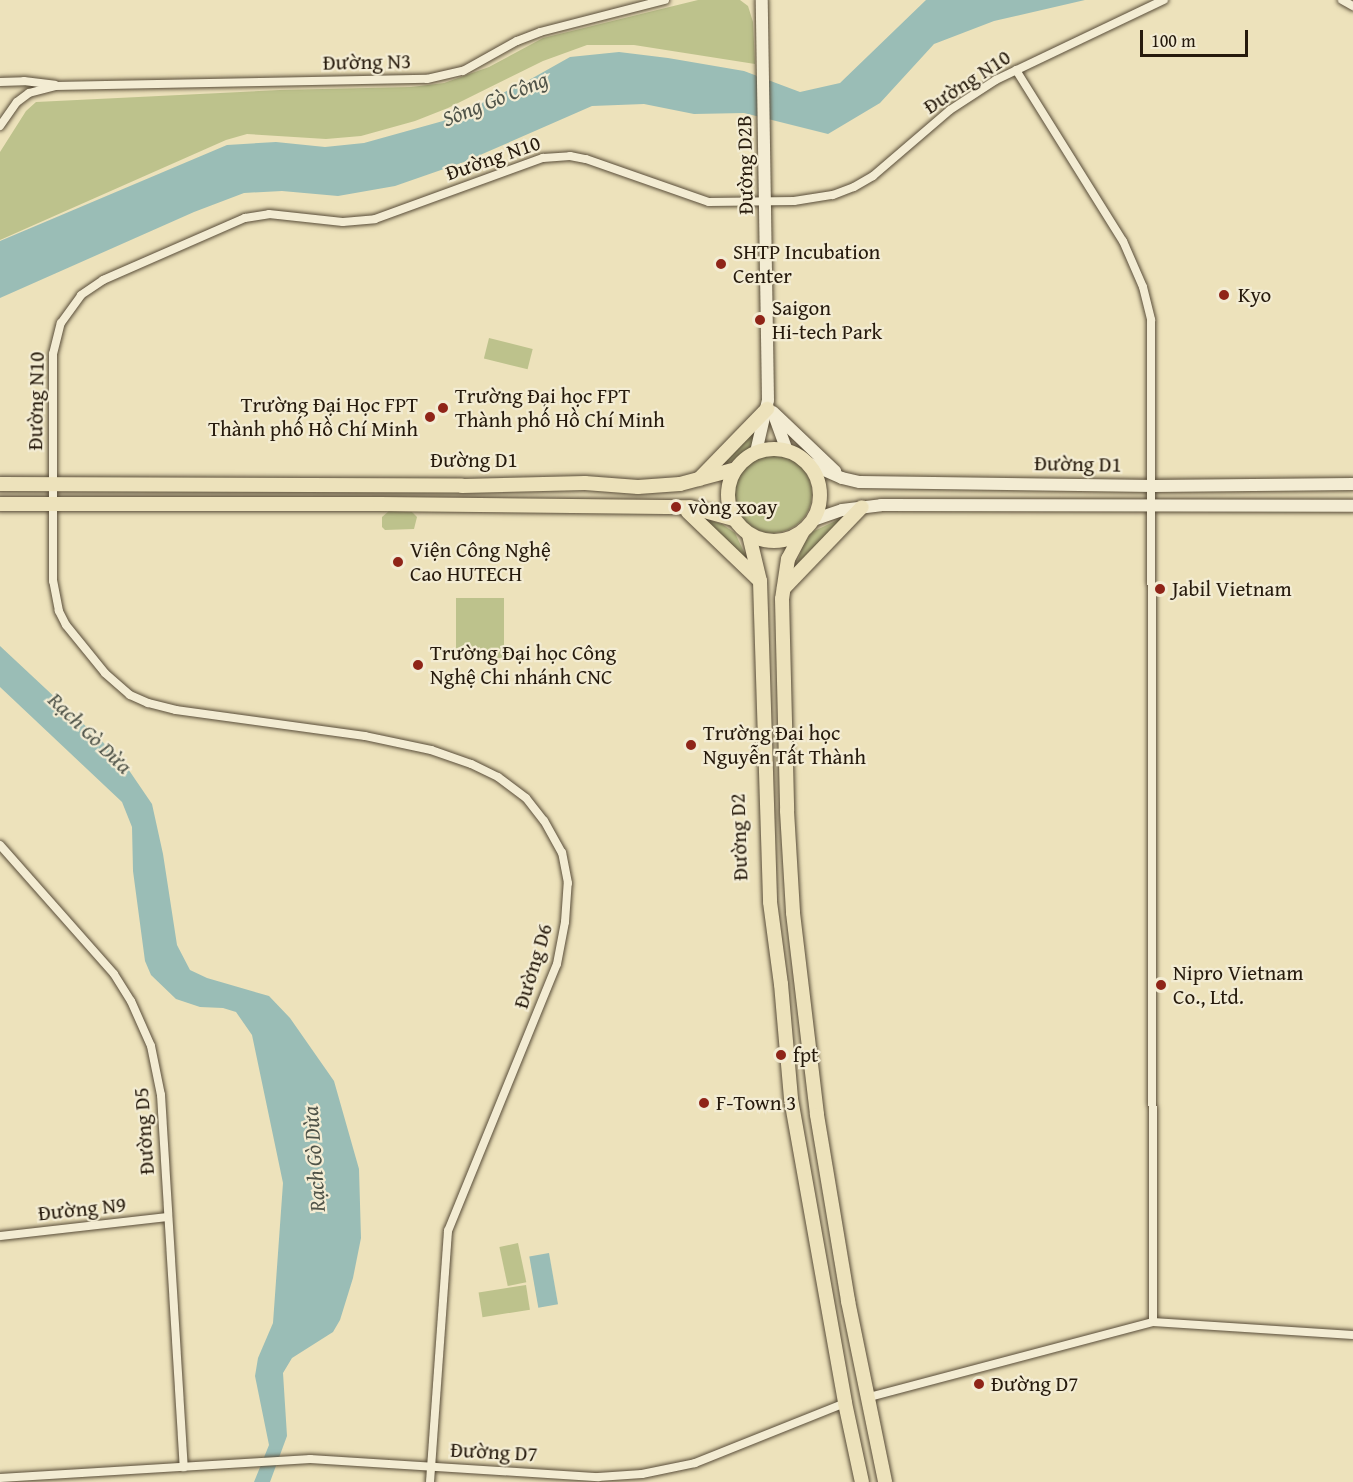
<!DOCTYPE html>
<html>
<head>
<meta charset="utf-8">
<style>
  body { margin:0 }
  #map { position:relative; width:1353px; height:1482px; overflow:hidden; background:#ede2bb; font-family:"Gentium Book Plus",serif }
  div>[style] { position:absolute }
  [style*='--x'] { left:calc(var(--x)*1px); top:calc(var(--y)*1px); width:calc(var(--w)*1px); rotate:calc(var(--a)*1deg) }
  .green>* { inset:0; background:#bdc28c; transform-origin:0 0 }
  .round { border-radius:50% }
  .water>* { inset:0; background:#9abdb6; transform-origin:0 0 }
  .roads { filter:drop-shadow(0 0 2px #584c38) drop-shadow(0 0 2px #584c38) }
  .street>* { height:8px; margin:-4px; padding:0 4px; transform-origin:4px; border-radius:4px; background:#f3ecd3 }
  .secondary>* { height:12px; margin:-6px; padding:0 6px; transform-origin:6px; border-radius:6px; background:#f3ecd3 }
  .primary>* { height:14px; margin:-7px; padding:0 7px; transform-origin:7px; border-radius:7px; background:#ede2bb }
  .primary>.ring { margin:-7px; padding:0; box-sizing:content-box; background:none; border:14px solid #ede2bb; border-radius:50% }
  .dots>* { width:16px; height:16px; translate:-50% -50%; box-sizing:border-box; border:3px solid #f3ecd3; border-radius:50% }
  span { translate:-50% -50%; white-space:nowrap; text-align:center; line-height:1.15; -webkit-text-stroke:4.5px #f3ecd3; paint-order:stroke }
  .street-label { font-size:21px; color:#261a0c }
  .poi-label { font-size:21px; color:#261a0c }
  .left { translate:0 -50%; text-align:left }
  .right { translate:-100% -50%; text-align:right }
  .water-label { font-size:22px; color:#4f5348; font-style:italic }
  .scale { position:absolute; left:1140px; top:30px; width:108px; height:27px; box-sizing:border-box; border:3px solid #261a0c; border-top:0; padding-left:8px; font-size:18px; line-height:21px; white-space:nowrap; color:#261a0c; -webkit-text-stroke:4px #f3ecd3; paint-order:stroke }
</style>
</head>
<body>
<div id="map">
  <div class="green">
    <div style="clip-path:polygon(698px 0,740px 0,748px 6px,753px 22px,755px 64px,634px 45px,587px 45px,543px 61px,448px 108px,415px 121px,361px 136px,326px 139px,247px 134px,226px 140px,0 240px,0 152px,26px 111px,36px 102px,280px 90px,411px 87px,444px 83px,489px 67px,543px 38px)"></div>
    <div style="left:489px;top:338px;width:45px;height:21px;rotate:14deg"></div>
    <div style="clip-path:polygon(761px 420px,754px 443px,749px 449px,732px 461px,714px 467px)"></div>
    <div class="round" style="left:734px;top:455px;width:78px;height:78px"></div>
    <div style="clip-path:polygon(389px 511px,412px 512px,417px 517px,414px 529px,385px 530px,382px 527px,382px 517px)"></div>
    <div style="clip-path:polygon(844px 517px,797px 564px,802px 547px,812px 532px)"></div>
    <div style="clip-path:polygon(702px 518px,722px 524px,735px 533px,751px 567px)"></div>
    <div style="left:456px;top:598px;width:48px;height:60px"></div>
    <div style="left:518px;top:1243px;width:40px;height:19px;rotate:78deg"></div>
    <div style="left:526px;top:1285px;width:25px;height:48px;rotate:81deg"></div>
  </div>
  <div class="water">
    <div style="clip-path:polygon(926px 0,1085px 0,994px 21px,934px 44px,880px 103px,828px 134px,744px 113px,694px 114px,644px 104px,592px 106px,464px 162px,395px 186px,338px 196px,282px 191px,244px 193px,194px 212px,0 298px,0 241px,227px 145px,276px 142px,325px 147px,364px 143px,443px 121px,522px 84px,570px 57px,619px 52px,668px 58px,744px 71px,800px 92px,840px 83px)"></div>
    <div style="clip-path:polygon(0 646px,122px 760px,152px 804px,163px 854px,177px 945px,190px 970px,207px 978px,269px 996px,290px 1018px,334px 1081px,359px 1169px,361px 1238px,353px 1278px,340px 1320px,333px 1332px,292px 1358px,283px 1373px,287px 1436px,270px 1482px,254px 1482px,269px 1445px,255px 1376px,258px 1358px,273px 1323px,283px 1183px,252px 1035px,236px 1012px,223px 1008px,200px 1007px,176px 999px,151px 975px,145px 961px,133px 871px,132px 827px,122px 802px,0 687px)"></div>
    <div style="left:549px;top:1253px;width:52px;height:20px;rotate:80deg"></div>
  </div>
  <div class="roads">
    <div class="street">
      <div style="--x:1342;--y:0;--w:13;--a:29"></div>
      <div style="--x:1016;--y:70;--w:202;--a:58"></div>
      <div style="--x:1123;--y:241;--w:50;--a:66.5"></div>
      <div style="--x:1143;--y:287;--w:34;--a:76"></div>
      <div style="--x:1151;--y:320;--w:1002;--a:89.89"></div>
      <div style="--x:0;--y:82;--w:24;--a:-2"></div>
      <div style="--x:24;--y:81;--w:31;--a:7"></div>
      <div style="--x:0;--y:126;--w:29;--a:-55"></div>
      <div style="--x:17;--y:102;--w:15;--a:-37"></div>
      <div style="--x:29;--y:93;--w:27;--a:-15"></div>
      <div style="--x:55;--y:86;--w:372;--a:-1.1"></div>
      <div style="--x:427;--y:79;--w:37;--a:-13"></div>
      <div style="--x:463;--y:71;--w:62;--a:-29.1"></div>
      <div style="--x:517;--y:41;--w:25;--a:-21"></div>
      <div style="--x:540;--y:32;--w:129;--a:-14.4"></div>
      <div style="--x:0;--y:845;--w:172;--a:48.5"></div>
      <div style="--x:114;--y:974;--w:32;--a:58"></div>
      <div style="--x:131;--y:1001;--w:49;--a:66"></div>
      <div style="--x:151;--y:1046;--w:50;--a:78.5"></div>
      <div style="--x:161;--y:1095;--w:373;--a:86.5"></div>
      <div style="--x:0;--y:1236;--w:169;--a:-6.5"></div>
      <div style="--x:869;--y:1397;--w:294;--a:-14.8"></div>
      <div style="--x:1153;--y:1322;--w:200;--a:3.7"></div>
      <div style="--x:0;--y:1478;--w:311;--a:-3.5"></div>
      <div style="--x:310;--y:1459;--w:289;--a:3.6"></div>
      <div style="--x:598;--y:1477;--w:44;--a:-3.9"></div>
      <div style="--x:642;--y:1474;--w:54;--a:-11.7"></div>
      <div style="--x:695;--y:1463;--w:162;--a:-21.8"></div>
      <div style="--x:430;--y:1482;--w:252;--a:-85.9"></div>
      <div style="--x:448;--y:1231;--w:288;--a:-67.8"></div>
      <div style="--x:557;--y:964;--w:43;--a:-79.2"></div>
      <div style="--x:565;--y:922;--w:39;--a:-86"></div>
      <div style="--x:568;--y:883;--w:31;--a:-101"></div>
      <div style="--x:562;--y:853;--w:37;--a:-119"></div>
      <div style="--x:544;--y:821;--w:29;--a:-128"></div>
      <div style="--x:526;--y:798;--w:35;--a:-143"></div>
      <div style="--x:498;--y:777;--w:30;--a:-154"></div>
      <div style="--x:471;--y:764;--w:42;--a:-160.7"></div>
      <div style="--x:431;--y:750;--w:67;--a:-168"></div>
      <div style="--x:365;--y:736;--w:191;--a:-172.2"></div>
      <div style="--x:176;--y:710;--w:29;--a:-166"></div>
      <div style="--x:148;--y:703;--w:20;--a:-156"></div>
      <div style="--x:130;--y:695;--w:33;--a:-139"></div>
      <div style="--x:105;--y:673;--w:62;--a:-129.1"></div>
      <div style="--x:66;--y:625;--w:16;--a:-117"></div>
      <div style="--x:59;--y:611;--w:31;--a:-101"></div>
      <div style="--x:53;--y:581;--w:227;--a:-90"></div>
      <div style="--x:53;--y:354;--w:32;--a:-76"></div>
      <div style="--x:61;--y:323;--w:34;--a:-54"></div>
      <div style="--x:81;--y:295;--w:27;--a:-34"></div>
      <div style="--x:103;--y:280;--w:155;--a:-23.6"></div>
      <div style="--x:245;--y:218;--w:24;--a:-9"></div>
      <div style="--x:269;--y:214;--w:74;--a:6.2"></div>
      <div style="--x:343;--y:222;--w:32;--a:-5"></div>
      <div style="--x:375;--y:219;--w:179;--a:-20"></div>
      <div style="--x:543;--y:158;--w:27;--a:-4"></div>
      <div style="--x:570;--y:156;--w:16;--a:11"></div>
      <div style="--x:586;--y:159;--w:130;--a:19.3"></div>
      <div style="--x:709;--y:202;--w:85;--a:-0.7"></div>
      <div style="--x:794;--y:201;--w:39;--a:-9"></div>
      <div style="--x:833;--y:195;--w:22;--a:-21"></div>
      <div style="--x:854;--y:187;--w:22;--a:-30"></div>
      <div style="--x:873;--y:176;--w:101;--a:-40.6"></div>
      <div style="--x:950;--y:110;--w:55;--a:-33.1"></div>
      <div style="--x:996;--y:80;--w:186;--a:-25.5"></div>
    </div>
    <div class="secondary">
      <div style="--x:773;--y:412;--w:86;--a:43.6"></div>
      <div style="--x:774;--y:415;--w:38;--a:70"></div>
      <div style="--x:756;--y:452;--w:53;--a:-77"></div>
      <div style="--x:768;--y:400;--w:400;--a:-90.9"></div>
      <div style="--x:806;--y:462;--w:39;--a:24"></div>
      <div style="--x:842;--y:478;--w:18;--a:13"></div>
      <div style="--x:860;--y:482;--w:293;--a:0.8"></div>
      <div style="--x:1153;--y:486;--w:200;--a:-0.6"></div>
      <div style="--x:813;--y:520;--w:31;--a:-19"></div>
      <div style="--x:842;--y:510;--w:39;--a:-7"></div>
      <div style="--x:881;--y:505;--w:472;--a:0.1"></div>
    </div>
    <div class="primary">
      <div class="ring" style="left:728px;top:449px;width:78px;height:78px"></div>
      <div style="--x:699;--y:479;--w:98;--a:-45.8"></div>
      <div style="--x:0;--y:484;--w:462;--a:0.2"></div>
      <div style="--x:462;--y:486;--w:123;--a:-1.4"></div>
      <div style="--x:585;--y:483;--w:53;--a:4.3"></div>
      <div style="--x:638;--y:487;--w:42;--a:-4.1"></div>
      <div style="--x:680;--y:484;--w:58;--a:-15"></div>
      <div style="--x:0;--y:504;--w:380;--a:0"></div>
      <div style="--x:380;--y:504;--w:310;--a:0.6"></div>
      <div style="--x:690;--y:507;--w:46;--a:15.3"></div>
      <div style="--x:688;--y:512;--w:100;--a:43.8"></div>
      <div style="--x:803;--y:531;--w:32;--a:118"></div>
      <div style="--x:788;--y:559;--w:40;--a:98.5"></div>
      <div style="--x:782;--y:599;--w:212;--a:88.6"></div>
      <div style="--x:787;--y:811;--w:102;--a:86.6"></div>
      <div style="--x:793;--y:913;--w:203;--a:83.2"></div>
      <div style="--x:817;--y:1115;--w:189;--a:80.5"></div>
      <div style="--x:848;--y:1301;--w:185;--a:78.4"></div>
      <div style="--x:749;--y:535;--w:47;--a:76.6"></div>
      <div style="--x:760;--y:581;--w:321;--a:88.2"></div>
      <div style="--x:770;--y:902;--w:83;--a:82.4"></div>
      <div style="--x:781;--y:984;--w:115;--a:85"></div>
      <div style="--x:791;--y:1099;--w:309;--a:79.9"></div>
      <div style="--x:845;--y:1403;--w:81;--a:77.9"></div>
      <div style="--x:784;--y:588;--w:112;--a:-46.1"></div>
    </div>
  </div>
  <div class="dots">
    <div style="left:721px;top:264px;background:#8f2418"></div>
    <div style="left:1224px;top:295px;background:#8f2418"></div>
    <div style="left:760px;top:320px;background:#8f2418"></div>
    <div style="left:443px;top:408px;background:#8f2418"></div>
    <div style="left:430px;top:417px;background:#8f2418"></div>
    <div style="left:676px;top:507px;background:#8f2418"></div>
    <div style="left:398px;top:562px;background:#8f2418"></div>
    <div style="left:1160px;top:589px;background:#8f2418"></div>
    <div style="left:418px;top:665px;background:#8f2418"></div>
    <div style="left:691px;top:745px;background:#8f2418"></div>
    <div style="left:1161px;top:985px;background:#8f2418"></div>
    <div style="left:781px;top:1055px;background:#8f2418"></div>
    <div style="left:704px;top:1103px;background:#8f2418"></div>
    <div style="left:979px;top:1384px;background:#8f2418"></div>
  </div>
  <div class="street-label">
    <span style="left:367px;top:62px;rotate:-1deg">Đường N3</span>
    <span style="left:967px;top:82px;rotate:-33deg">Đường N10</span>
    <span style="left:493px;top:158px;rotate:-19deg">Đường N10</span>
    <span style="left:745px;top:165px;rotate:-91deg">Đường D2B</span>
    <span style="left:36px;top:401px;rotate:-89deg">Đường N10</span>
    <span style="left:474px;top:460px">Đường D1</span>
    <span style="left:1078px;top:464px;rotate:1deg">Đường D1</span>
    <span style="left:739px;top:837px;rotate:-92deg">Đường D2</span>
    <span style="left:533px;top:966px;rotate:-73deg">Đường D6</span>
    <span style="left:144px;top:1131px;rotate:-94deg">Đường D5</span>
    <span style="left:82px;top:1209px;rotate:-6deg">Đường N9</span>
    <span style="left:494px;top:1452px;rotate:3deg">Đường D7</span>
  </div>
  <div class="poi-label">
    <span class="left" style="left:733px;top:264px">SHTP Incubation<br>Center</span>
    <span class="left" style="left:1238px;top:295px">Kyo</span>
    <span class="left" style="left:772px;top:320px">Saigon<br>Hi-tech Park</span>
    <span class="left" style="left:455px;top:408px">Trường Đại học FPT<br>Thành phố Hồ Chí Minh</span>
    <span class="right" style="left:418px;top:417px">Trường Đại Học FPT<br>Thành phố Hồ Chí Minh</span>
    <span class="left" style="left:688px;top:507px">vòng xoay</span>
    <span class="left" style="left:410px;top:562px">Viện Công Nghệ<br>Cao HUTECH</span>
    <span class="left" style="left:1172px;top:589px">Jabil Vietnam</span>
    <span class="left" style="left:430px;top:665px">Trường Đại học Công<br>Nghệ Chi nhánh CNC</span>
    <span class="left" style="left:703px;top:745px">Trường Đại học<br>Nguyễn Tất Thành</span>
    <span class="left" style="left:1173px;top:985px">Nipro Vietnam<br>Co., Ltd.</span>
    <span class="left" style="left:793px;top:1055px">fpt</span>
    <span class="left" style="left:716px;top:1103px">F-Town 3</span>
    <span class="left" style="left:991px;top:1384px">Đường D7</span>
  </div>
  <div class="water-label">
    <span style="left:495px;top:99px;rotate:-22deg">Sông Gò Công</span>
    <span style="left:90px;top:733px;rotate:44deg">Rạch Gò Dừa</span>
    <span style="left:314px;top:1159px;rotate:-94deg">Rạch Gò Dừa</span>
  </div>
  <div class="scale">100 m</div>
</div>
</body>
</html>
